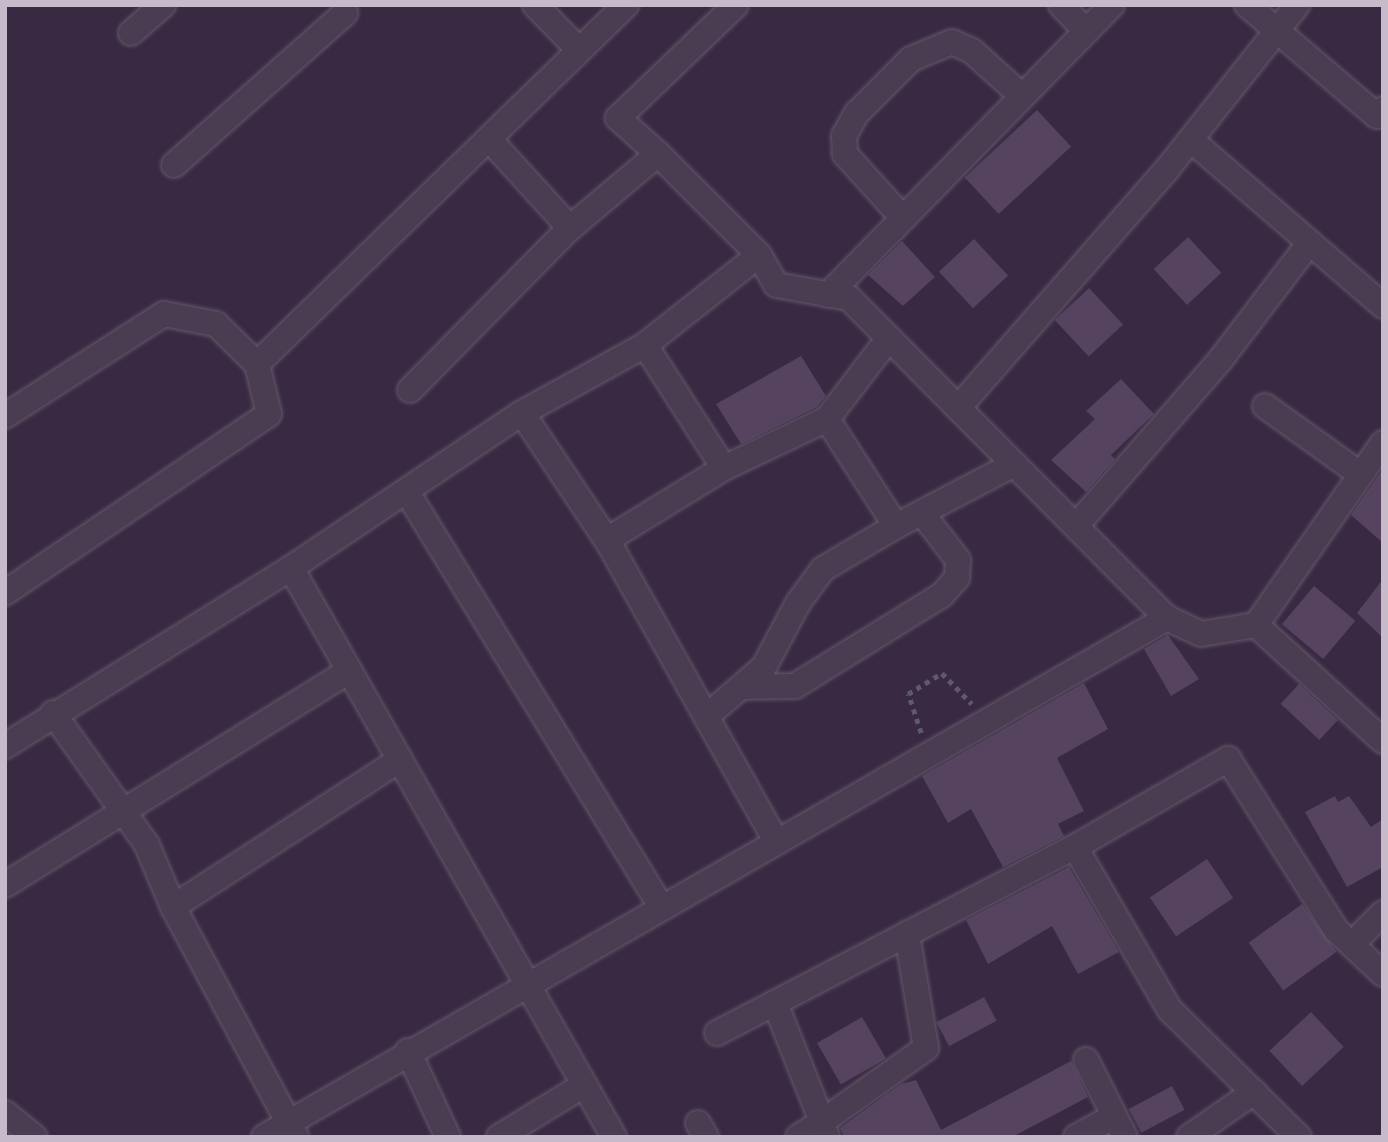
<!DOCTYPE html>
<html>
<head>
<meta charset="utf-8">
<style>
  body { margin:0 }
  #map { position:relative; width:1388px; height:1142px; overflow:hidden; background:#392942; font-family:"Fira Sans",sans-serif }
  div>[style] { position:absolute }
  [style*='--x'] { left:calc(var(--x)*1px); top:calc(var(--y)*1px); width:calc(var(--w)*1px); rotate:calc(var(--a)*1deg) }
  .building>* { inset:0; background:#55435f; transform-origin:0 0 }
  .path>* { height:4.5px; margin-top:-2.25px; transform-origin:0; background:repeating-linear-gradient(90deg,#5e596e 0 5px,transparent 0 10px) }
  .roads { filter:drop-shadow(0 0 2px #65586c) drop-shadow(0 0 2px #65586c) }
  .street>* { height:24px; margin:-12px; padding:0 12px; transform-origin:12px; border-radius:12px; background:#4a3d52 }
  span { translate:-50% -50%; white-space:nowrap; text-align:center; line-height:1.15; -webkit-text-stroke:7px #302137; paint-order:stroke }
  .frame { position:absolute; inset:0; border:7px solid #c6bacb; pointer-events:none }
</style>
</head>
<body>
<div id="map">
  <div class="building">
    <div style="left:1037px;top:110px;width:50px;height:99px;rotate:47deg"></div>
    <div style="left:1188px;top:237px;width:49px;height:47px;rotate:47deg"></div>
    <div style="left:974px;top:239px;width:50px;height:48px;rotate:47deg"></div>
    <div style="clip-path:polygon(902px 241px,935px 277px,903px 306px,868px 275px)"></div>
    <div style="left:1089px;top:288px;width:50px;height:47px;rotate:47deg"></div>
    <div style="clip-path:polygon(801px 356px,826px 396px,817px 407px,741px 444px,716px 404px)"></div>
    <div style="clip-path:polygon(1121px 379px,1154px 414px,1111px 455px,1115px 459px,1086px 492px,1051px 460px,1095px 419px,1086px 411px)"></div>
    <div style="clip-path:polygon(1383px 469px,1383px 543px,1351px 515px)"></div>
    <div style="clip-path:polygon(1383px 579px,1383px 638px,1357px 613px)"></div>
    <div style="left:1314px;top:586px;width:54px;height:50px;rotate:40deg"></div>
    <div style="clip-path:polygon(1168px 635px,1199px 679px,1171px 696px,1144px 649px)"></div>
    <div style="clip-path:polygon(1084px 683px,1108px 729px,1057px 758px,1084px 811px,1058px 824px,1064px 836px,1003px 867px,971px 809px,948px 823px,922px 776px)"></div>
    <div style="left:1299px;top:684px;width:53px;height:27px;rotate:43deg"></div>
    <div style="clip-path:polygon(1335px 796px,1338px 802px,1349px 796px,1371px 827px,1383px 819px,1383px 867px,1347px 887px,1305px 812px)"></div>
    <div style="left:1207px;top:859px;width:47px;height:69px;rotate:56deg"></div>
    <div style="clip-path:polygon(1069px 867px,1119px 952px,1078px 974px,1052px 926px,988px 964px,966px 920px)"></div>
    <div style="left:1302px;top:904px;width:59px;height:66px;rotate:54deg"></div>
    <div style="left:984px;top:997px;width:27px;height:54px;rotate:62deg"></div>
    <div style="left:1311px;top:1012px;width:48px;height:57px;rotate:47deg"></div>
    <div style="left:862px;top:1017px;width:48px;height:52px;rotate:60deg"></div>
    <div style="clip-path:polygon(1071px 1061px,1088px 1097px,1012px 1137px,844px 1137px,840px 1128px,901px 1084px,916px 1080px,941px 1130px)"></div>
    <div style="left:1172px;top:1086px;width:27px;height:49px;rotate:62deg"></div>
  </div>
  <div class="path">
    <div style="--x:921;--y:733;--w:41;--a:-108.4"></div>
    <div style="--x:908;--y:694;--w:40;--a:-32"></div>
    <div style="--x:942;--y:673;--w:43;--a:45.9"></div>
  </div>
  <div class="roads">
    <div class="street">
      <div style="--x:535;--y:5;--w:63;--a:45.6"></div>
      <div style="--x:1061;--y:5;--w:36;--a:46"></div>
      <div style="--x:1247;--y:5;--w:171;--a:40.5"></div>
      <div style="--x:1377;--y:116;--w:9;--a:-49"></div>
      <div style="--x:131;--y:33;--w:43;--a:-41.2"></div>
      <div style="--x:489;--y:139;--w:120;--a:47.7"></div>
      <div style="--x:570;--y:228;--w:115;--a:-40.1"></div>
      <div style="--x:658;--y:154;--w:143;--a:45"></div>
      <div style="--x:1191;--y:140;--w:254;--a:40.8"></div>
      <div style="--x:658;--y:154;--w:54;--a:-138"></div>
      <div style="--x:618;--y:118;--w:163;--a:-43.8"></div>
      <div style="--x:174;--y:165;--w:229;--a:-41.6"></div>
      <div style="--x:901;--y:216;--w:84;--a:-132.1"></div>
      <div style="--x:845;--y:154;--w:18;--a:-93"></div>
      <div style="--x:844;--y:136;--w:26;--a:-61"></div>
      <div style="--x:857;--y:113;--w:76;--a:-45"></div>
      <div style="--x:911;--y:59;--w:44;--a:-22.5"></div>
      <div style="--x:952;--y:42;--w:22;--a:24"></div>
      <div style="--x:972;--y:51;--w:67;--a:42"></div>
      <div style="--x:828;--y:295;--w:406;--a:-45.6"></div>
      <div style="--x:889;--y:338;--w:102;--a:127.4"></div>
      <div style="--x:827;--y:419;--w:127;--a:57.2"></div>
      <div style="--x:896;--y:526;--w:133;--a:-27.7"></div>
      <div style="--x:645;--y:345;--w:146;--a:57.3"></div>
      <div style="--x:257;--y:364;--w:515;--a:-44.21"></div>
      <div style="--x:410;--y:390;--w:228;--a:-45.4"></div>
      <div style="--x:1265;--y:406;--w:118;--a:35.7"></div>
      <div style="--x:958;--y:408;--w:319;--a:-48.8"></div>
      <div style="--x:1168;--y:168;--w:208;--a:-51.6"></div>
      <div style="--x:522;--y:413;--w:159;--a:56.3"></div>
      <div style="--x:5;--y:416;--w:189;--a:-32.7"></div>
      <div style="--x:164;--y:314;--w:53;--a:10.9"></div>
      <div style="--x:216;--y:324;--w:57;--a:44.3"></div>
      <div style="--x:257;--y:364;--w:51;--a:76.5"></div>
      <div style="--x:269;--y:414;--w:319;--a:145.9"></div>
      <div style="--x:407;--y:492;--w:487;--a:58.5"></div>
      <div style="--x:1076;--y:526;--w:221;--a:-49"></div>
      <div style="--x:1221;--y:359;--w:143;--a:-52.7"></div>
      <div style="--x:291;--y:568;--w:654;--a:60.42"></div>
      <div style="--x:1256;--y:625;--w:172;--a:42.4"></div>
      <div style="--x:742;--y:687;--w:53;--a:-1.1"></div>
      <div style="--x:795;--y:686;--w:173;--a:-31.8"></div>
      <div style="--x:942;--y:595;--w:23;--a:-49"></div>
      <div style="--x:957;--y:578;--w:18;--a:-87"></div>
      <div style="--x:958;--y:560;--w:59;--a:-127.5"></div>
      <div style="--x:53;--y:713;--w:162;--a:54.5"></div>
      <div style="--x:147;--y:845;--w:67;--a:67.2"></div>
      <div style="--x:173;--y:907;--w:260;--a:61.8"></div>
      <div style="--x:707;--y:716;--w:75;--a:-40.7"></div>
      <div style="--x:764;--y:667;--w:72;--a:-62"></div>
      <div style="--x:798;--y:603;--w:42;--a:-53.7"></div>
      <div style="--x:823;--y:569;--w:85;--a:-30.5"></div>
      <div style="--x:5;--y:746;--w:337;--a:-31.9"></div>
      <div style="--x:291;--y:568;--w:278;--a:-33.9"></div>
      <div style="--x:522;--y:413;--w:141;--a:-28.9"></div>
      <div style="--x:645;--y:345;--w:145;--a:-38.3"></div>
      <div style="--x:759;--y:255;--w:34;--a:60"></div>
      <div style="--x:776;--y:285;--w:74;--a:10.1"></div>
      <div style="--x:849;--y:298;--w:451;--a:45.2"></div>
      <div style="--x:1167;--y:618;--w:38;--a:25"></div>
      <div style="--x:1201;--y:634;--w:56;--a:-9.3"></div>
      <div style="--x:1256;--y:625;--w:222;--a:-55.1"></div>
      <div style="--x:776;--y:841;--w:339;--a:-119.3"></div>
      <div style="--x:610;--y:545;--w:11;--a:-63"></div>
      <div style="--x:615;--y:535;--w:128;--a:-31.6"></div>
      <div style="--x:724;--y:468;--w:114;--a:-25.4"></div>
      <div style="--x:1075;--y:847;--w:189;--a:59.8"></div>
      <div style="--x:1170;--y:1010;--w:181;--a:44.6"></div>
      <div style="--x:5;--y:885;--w:405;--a:-31.9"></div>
      <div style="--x:173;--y:907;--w:270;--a:-33"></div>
      <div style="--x:1352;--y:944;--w:44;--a:-45"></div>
      <div style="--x:775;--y:1003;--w:128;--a:68.4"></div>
      <div style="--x:822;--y:1122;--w:28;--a:148"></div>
      <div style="--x:717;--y:1033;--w:403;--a:-27.5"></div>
      <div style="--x:1075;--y:847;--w:177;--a:-29.9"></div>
      <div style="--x:1228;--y:759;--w:202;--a:57.7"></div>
      <div style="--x:1336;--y:930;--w:64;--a:43.1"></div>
      <div style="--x:408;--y:1051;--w:95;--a:65.1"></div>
      <div style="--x:1086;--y:1060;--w:86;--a:63.1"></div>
      <div style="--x:5;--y:1113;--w:38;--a:39"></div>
      <div style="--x:698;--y:1123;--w:16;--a:60"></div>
      <div style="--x:264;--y:1137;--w:1042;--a:-29.89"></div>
      <div style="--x:499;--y:1137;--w:100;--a:-31.5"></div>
      <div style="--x:827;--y:1137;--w:16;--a:-108"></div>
      <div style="--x:822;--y:1122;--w:128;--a:-35.4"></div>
      <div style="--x:926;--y:1048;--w:116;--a:-99.5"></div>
      <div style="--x:1076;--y:1137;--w:42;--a:-28.4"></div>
      <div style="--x:1189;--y:1137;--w:79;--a:-34.7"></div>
    </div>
  </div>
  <div class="frame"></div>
</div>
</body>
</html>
